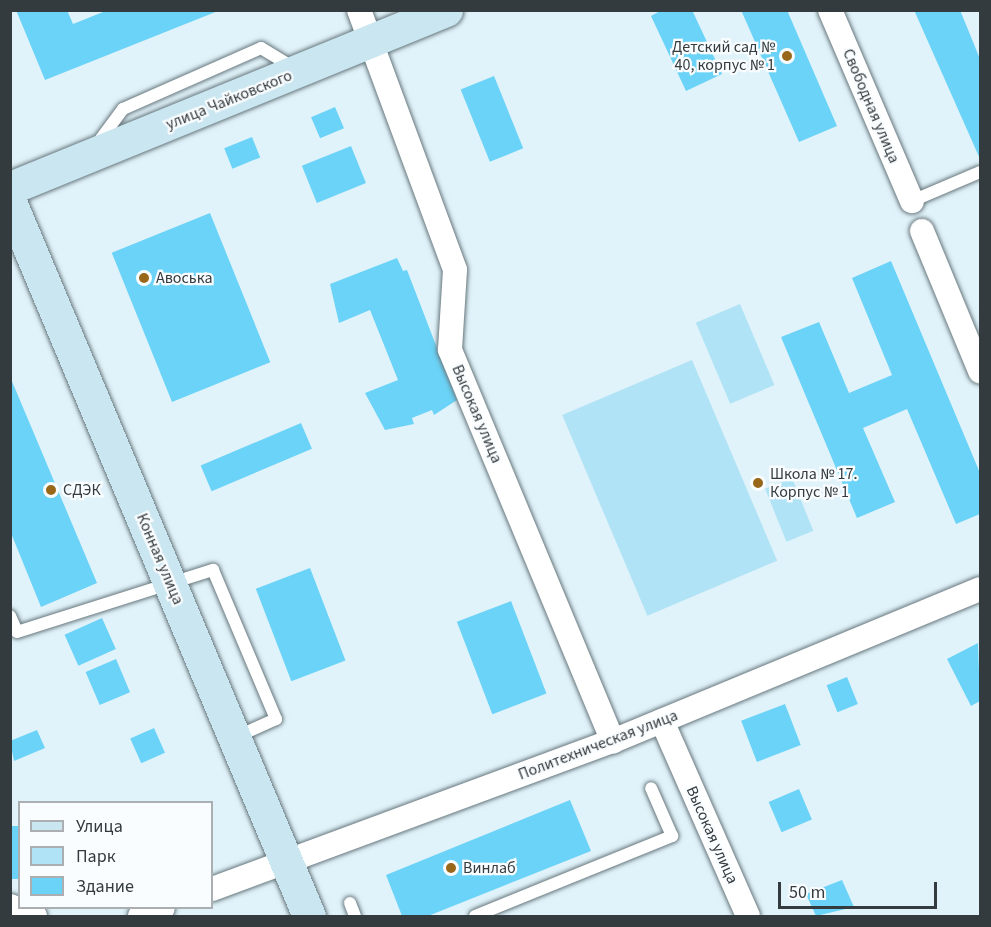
<!DOCTYPE html>
<html>
<head>
<meta charset="utf-8">
<style>
  body { margin:0 }
  #map { position:relative; width:991px; height:927px; overflow:hidden; background:#e1f3fa; font-family:"Source Sans 3",sans-serif }
  div>[style] { position:absolute }
  [style*='--x'] { left:calc(var(--x)*1px); top:calc(var(--y)*1px); width:calc(var(--w)*1px); rotate:calc(var(--a)*1deg) }
  .green>* { inset:0; background:#b0e3f6; transform-origin:0 0 }
  .building>* { inset:0; background:#6bd3f7; transform-origin:0 0 }
  .roads { filter:drop-shadow(0 0 2px #67777d) drop-shadow(0 0 2px #67777d) }
  .lane>* { height:12px; margin:-6px; padding:0 6px; transform-origin:6px; border-radius:6px; background:#fff }
  .street>* { height:24px; margin:-12px; padding:0 12px; transform-origin:12px; border-radius:12px; background:#fff }
  .secondary>* { height:33px; margin:-16.5px; padding:0 16.5px; transform-origin:16.5px; border-radius:16.5px; background:#cae6f0 }
  .dots>* { width:16px; height:16px; translate:-50% -50%; box-sizing:border-box; border:3px solid #fafdff; border-radius:50% }
  span { translate:-50% -50%; white-space:nowrap; text-align:center; line-height:1.15; -webkit-text-stroke:4.5px #fafdff; paint-order:stroke }
  .poi-label { font-size:16px; color:#343b3e }
  .right { translate:-100% -50%; text-align:right }
  .left { translate:0 -50%; text-align:left }
  .street-label { font-size:16px; color:#343b3e }
  .frame { position:absolute; inset:0; border:12px solid #343b3e; pointer-events:none }
  .legend { position:absolute; left:18px; top:801px; width:195px; height:108px; box-sizing:border-box; background:#fafdff; border:2px solid #abafb2; margin:0; padding:8px 10px; list-style:none; font-size:18px; color:#343b3e }
  .legend li { display:flex; align-items:center; gap:12px; height:30px }
  .legend b { width:30px; border:2px solid #abafb2 }
  .scale { position:absolute; left:778px; top:882px; width:159px; height:27px; box-sizing:border-box; border:3px solid #343b3e; border-top:0; padding-left:8px; font-size:18px; line-height:21px; white-space:nowrap; color:#343b3e; -webkit-text-stroke:4px #fafdff; paint-order:stroke }
</style>
</head>
<body>
<div id="map">
  <div class="green">
    <div style="left:740px;top:304px;width:88px;height:48px;rotate:67deg"></div>
    <div style="left:692px;top:360px;width:218px;height:141px;rotate:67deg"></div>
    <div style="left:792px;top:478px;width:57px;height:29px;rotate:68deg"></div>
  </div>
  <div class="building">
    <div style="clip-path:polygon(16px 10px,67px 10px,73px 24px,108px 10px,218px 11px,45px 80px)"></div>
    <div style="clip-path:polygon(662px 10px,692px 10px,722px 74px,686px 91px,651px 16px)"></div>
    <div style="clip-path:polygon(741px 10px,787px 10px,837px 126px,799px 142px)"></div>
    <div style="clip-path:polygon(914px 10px,960px 10px,980px 59px,980px 159px)"></div>
    <div style="left:494px;top:76px;width:78px;height:36px;rotate:68deg"></div>
    <div style="left:335px;top:107px;width:23px;height:26px;rotate:67deg"></div>
    <div style="left:252px;top:137px;width:22px;height:30px;rotate:68deg"></div>
    <div style="left:351px;top:146px;width:40px;height:53px;rotate:68deg"></div>
    <div style="left:210px;top:213px;width:161px;height:106px;rotate:68deg"></div>
    <div style="clip-path:polygon(397px 258px,403px 271px,407px 270px,457px 400px,434px 415px,432px 410px,412px 418px,414px 424px,385px 430px,365px 393px,398px 380px,370px 310px,339px 323px,330px 284px)"></div>
    <div style="clip-path:polygon(891px 261px,980px 473px,980px 514px,956px 524px,907px 409px,863px 428px,895px 502px,857px 518px,781px 337px,819px 322px,849px 393px,892px 375px,852px 278px)"></div>
    <div style="clip-path:polygon(11px 379px,97px 583px,41px 607px,11px 533px)"></div>
    <div style="left:301px;top:423px;width:28px;height:109px;rotate:67deg"></div>
    <div style="left:310px;top:568px;width:99px;height:58px;rotate:69deg"></div>
    <div style="left:511px;top:601px;width:99px;height:58px;rotate:69deg"></div>
    <div style="left:102px;top:618px;width:34px;height:41px;rotate:66deg"></div>
    <div style="clip-path:polygon(978px 643px,980px 701px,971px 706px,947px 659px)"></div>
    <div style="left:116px;top:659px;width:36px;height:33px;rotate:67deg"></div>
    <div style="left:847px;top:677px;width:29px;height:22px;rotate:68deg"></div>
    <div style="left:785px;top:704px;width:44px;height:47px;rotate:69deg"></div>
    <div style="left:154px;top:728px;width:27px;height:26px;rotate:66deg"></div>
    <div style="clip-path:polygon(37px 730px,45px 748px,14px 761px,10px 741px)"></div>
    <div style="left:799px;top:789px;width:33px;height:33px;rotate:67deg"></div>
    <div style="clip-path:polygon(570px 800px,591px 851px,428px 916px,402px 916px,386px 875px)"></div>
    <div style="left:20px;top:826px;width:53px;height:10px;rotate:90deg"></div>
    <div style="clip-path:polygon(842px 880px,854px 907px,816px 916px,806px 894px)"></div>
  </div>
  <div class="roads">
    <div class="lane">
      <div style="--x:97;--y:144;--w:44;--a:-53.4"></div>
      <div style="--x:123;--y:109;--w:151;--a:-23.8"></div>
      <div style="--x:261;--y:48;--w:37;--a:31"></div>
      <div style="--x:912;--y:201;--w:74;--a:-23.1"></div>
      <div style="--x:10;--y:616;--w:17;--a:66"></div>
      <div style="--x:17;--y:632;--w:206;--a:-17.6"></div>
      <div style="--x:213;--y:570;--w:162;--a:67.1"></div>
      <div style="--x:276;--y:719;--w:44;--a:155.8"></div>
      <div style="--x:350;--y:903;--w:14;--a:69"></div>
      <div style="--x:475;--y:916;--w:213;--a:-22.1"></div>
      <div style="--x:672;--y:836;--w:52;--a:-113.6"></div>
    </div>
    <div class="street">
      <div style="--x:359;--y:10;--w:277;--a:69.7"></div>
      <div style="--x:455;--y:270;--w:80;--a:93.6"></div>
      <div style="--x:450;--y:350;--w:424;--a:67.4"></div>
      <div style="--x:830;--y:10;--w:208;--a:66.8"></div>
      <div style="--x:922;--y:231;--w:152;--a:67.5"></div>
      <div style="--x:662;--y:721;--w:213;--a:66.2"></div>
      <div style="--x:212;--y:889;--w:427;--a:-20.3"></div>
      <div style="--x:613;--y:741;--w:397;--a:-22.5"></div>
      <div style="--x:10;--y:906;--w:27;--a:22"></div>
      <div style="--x:140;--y:916;--w:24;--a:-19"></div>
    </div>
    <div class="secondary">
      <div style="--x:10;--y:188;--w:471;--a:-22.2"></div>
      <div style="--x:10;--y:202;--w:774;--a:67.28"></div>
    </div>
  </div>
  <div class="dots">
    <div style="left:787px;top:56px;background:#986719"></div>
    <div style="left:144px;top:278px;background:#986719"></div>
    <div style="left:758px;top:483px;background:#986719"></div>
    <div style="left:51px;top:490px;background:#986719"></div>
    <div style="left:451px;top:868px;background:#986719"></div>
  </div>
  <div class="poi-label">
    <span class="right" style="left:775px;top:56px">Детский сад №<br>40, корпус № 1</span>
    <span class="left" style="left:156px;top:278px">Авоська</span>
    <span class="left" style="left:770px;top:483px">Школа № 17.<br>Корпус № 1</span>
    <span class="left" style="left:63px;top:490px">СДЭК</span>
    <span class="left" style="left:463px;top:868px">Винлаб</span>
  </div>
  <div class="street-label">
    <span style="left:229px;top:100px;rotate:-22deg">улица Чайковского</span>
    <span style="left:871px;top:106px;rotate:67deg">Свободная улица</span>
    <span style="left:477px;top:414px;rotate:67deg">Высокая улица</span>
    <span style="left:160px;top:559px;rotate:67deg">Конная улица</span>
    <span style="left:598px;top:745px;rotate:-21deg">Политехническая улица</span>
    <span style="left:712px;top:835px;rotate:66deg">Высокая улица</span>
  </div>
  <div class="frame"></div>
  <ul class="legend">
  <li><b style="height:8px;background:#cae6f0"></b>Улица</li>
  <li><b style="height:16px;background:#b0e3f6"></b>Парк</li>
  <li><b style="height:16px;background:#6bd3f7"></b>Здание</li>
  </ul>
  <div class="scale">50 m</div>
</div>
</body>
</html>
